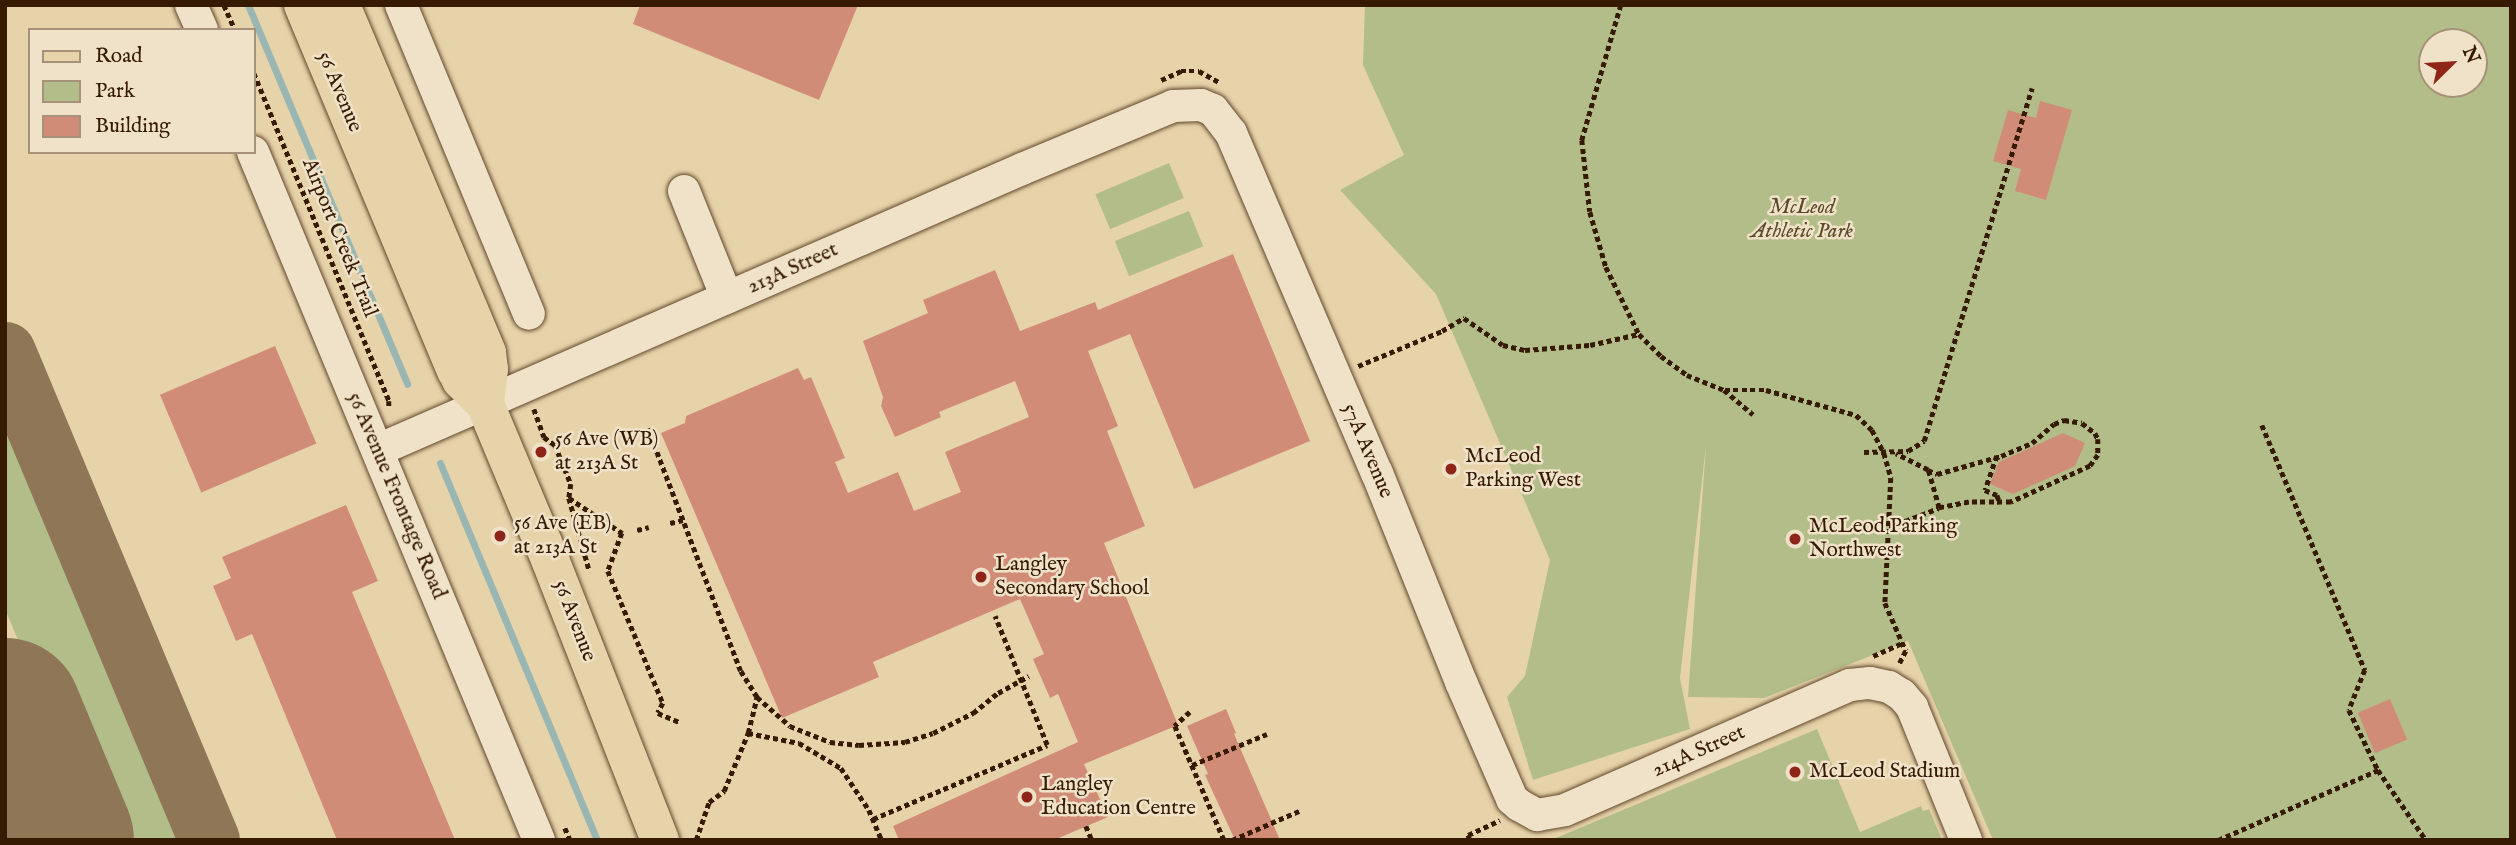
<!DOCTYPE html>
<html>
<head>
<meta charset="utf-8">
<style>
  body { margin:0 }
  #map { position:relative; width:2516px; height:845px; overflow:hidden; background:#e7d3aa; font-family:"IM FELL English",serif }
  div>[style] { position:absolute }
  [style*='--x'] { left:calc(var(--x)*1px); top:calc(var(--y)*1px); width:calc(var(--w)*1px); rotate:calc(var(--a)*1deg) }
  .green>* { inset:0; background:#b3bd8a; transform-origin:0 0 }
  .stream>* { height:7px; margin:-3.5px; padding:0 3.5px; transform-origin:3.5px; border-radius:3.5px; background:#9ab6b3 }
  .taxiway>* { height:61px; margin:-30.5px; padding:0 30.5px; transform-origin:30.5px; border-radius:30.5px; background:#8e7656 }
  .runway>* { height:154px; margin:-77px; padding:0 77px; transform-origin:77px; border-radius:77px; background:#8e7656 }
  .building>* { inset:0; background:#d18c78; transform-origin:0 0 }
  .path>* { height:4.5px; margin-top:-2.25px; transform-origin:0; background:repeating-linear-gradient(90deg,#361a02 0 5px,transparent 0 8.5px) }
  .roads { filter:drop-shadow(0 0 2px #62482c) drop-shadow(0 0 2px #62482c) }
  .minor>* { height:32px; margin:-16px; padding:0 16px; transform-origin:16px; border-radius:16px; background:#efe2c8 }
  .major>* { height:38px; margin:-19px; padding:0 19px; transform-origin:19px; border-radius:19px; background:#e7d3aa }
  .dots>* { width:19px; height:19px; translate:-50% -50%; box-sizing:border-box; border:4px solid #efe2c8; border-radius:50% }
  span { translate:-50% -50%; white-space:nowrap; text-align:center; line-height:1.15; -webkit-text-stroke:5px #efe2c8; paint-order:stroke }
  .street-label { font-size:21px; color:#361a02 }
  .park-label { font-size:21px; color:#5c4b2b; font-style:italic }
  .poi-label { font-size:21px; color:#361a02 }
  .left { translate:0 -50%; text-align:left }
  .frame { position:absolute; inset:0; border:7px solid #361a02; pointer-events:none }
  .legend { position:absolute; left:28px; top:28px; width:228px; height:126px; box-sizing:border-box; background:#efe2c8; border:2px solid #a59279; margin:0; padding:9px 12px; list-style:none; font-size:21px; color:#361a02 }
  .legend li { display:flex; align-items:center; gap:14px; height:35px }
  .legend b { width:35px; border:2px solid #a59279 }
  .north { position:absolute; left:2418px; top:28px; width:70px; height:70px; box-sizing:border-box; background:#efe2c8; border:2px solid #a59279; border-radius:50%; rotate:66deg; font-size:19px; font-weight:700; line-height:28px; text-align:center; color:#361a02 }
  .north::after { content:''; display:block; margin:auto; width:24px; height:32px; background:#8f2418; clip-path:polygon(50% 0,100% 100%,50% 72%,0 100%) }
</style>
</head>
<body>
<div id="map">
  <div class="green">
    <div style="clip-path:polygon(evenodd,1365px 5px,2511px 5px,2511px 840px,1993px 840px,1908px 641px,1764px 698px,1688px 697px,1706px 445px,1680px 678px,1690px 729px,1533px 780px,1507px 697px,1525px 676px,1550px 560px,1436px 294px,1340px 190px,1404px 155px,1363px 65px,1365px 5px,2432px 42px,2474px 42px,2474px 84px,2432px 84px,2432px 42px)"></div>
    <div style="left:1169px;top:163px;width:38px;height:80px;rotate:67deg"></div>
    <div style="left:1189px;top:211px;width:38px;height:80px;rotate:68deg"></div>
    <div style="clip-path:polygon(5px 383px,196px 840px,102px 840px,5px 609px)"></div>
    <div style="clip-path:polygon(1817px 729px,1860px 832px,1921px 806px,1923px 811px,1929px 809px,1942px 840px,1551px 840px)"></div>
  </div>
  <div class="stream">
    <div style="--x:248;--y:5;--w:411;--a:67.2"></div>
    <div style="--x:440;--y:463;--w:408;--a:67.4"></div>
  </div>
  <div class="taxiway">
    <div style="--x:5;--y:352;--w:529;--a:67.31"></div>
  </div>
  <div class="runway">
    <div style="--x:5;--y:715;--w:135;--a:67.4"></div>
  </div>
  <div class="building">
    <div style="clip-path:polygon(640px 5px,858px 5px,819px 100px,633px 24px)"></div>
    <div style="clip-path:polygon(2040px 101px,2072px 110px,2046px 200px,2015px 191px,2021px 169px,1993px 161px,2008px 110px,2036px 118px)"></div>
    <div style="clip-path:polygon(1233px 254px,1310px 441px,1194px 489px,1130px 334px,1088px 351px,1118px 426px,1107px 431px,1145px 526px,1104px 543px,1178px 725px,1084px 764px,1108px 817px,1054px 840px,899px 840px,893px 826px,1078px 742px,1058px 694px,1050px 698px,1033px 659px,1044px 654px,1020px 599px,873px 662px,879px 677px,782px 718px,661px 433px,685px 423px,686px 416px,798px 368px,804px 380px,811px 377px,845px 458px,835px 462px,848px 493px,898px 472px,914px 511px,961px 492px,945px 452px,1029px 417px,1015px 381px,939px 412px,941px 417px,895px 437px,881px 406px,883px 397px,863px 341px,928px 313px,923px 300px,995px 270px,1020px 331px,1095px 302px,1098px 310px)"></div>
    <div style="left:275px;top:346px;width:106px;height:125px;rotate:67deg"></div>
    <div style="clip-path:polygon(2063px 433px,2085px 443px,2075px 466px,2013px 494px,1990px 484px,1999px 462px)"></div>
    <div style="clip-path:polygon(346px 505px,378px 581px,352px 592px,455px 840px,337px 840px,252px 634px,236px 641px,213px 586px,231px 578px,222px 557px)"></div>
    <div style="left:2390px;top:699px;width:44px;height:35px;rotate:67deg"></div>
    <div style="clip-path:polygon(1226px 709px,1236px 733px,1234px 734px,1280px 840px,1235px 840px,1205px 775px,1208px 774px,1187px 726px)"></div>
  </div>
  <div class="path">
    <div style="--x:224;--y:5;--w:27;--a:66"></div>
    <div style="--x:1621;--y:5;--w:141;--a:106.1"></div>
    <div style="--x:1582;--y:140;--w:72;--a:83.7"></div>
    <div style="--x:1590;--y:212;--w:57;--a:73.8"></div>
    <div style="--x:1606;--y:267;--w:75;--a:63.8"></div>
    <div style="--x:1639;--y:334;--w:31;--a:45"></div>
    <div style="--x:1661;--y:356;--w:32;--a:36"></div>
    <div style="--x:1687;--y:375;--w:40;--a:22"></div>
    <div style="--x:1724;--y:390;--w:38;--a:40"></div>
    <div style="--x:254;--y:73;--w:355;--a:67.6"></div>
    <div style="--x:389;--y:401;--w:7;--a:90"></div>
    <div style="--x:1161;--y:80;--w:22;--a:-24"></div>
    <div style="--x:1181;--y:71;--w:18;--a:0"></div>
    <div style="--x:1199;--y:71;--w:25;--a:29"></div>
    <div style="--x:1358;--y:366;--w:91;--a:-22.6"></div>
    <div style="--x:1442;--y:331;--w:26;--a:-31"></div>
    <div style="--x:1464;--y:318;--w:47;--a:34.7"></div>
    <div style="--x:1503;--y:345;--w:23;--a:13"></div>
    <div style="--x:1525;--y:350;--w:65;--a:-4.4"></div>
    <div style="--x:1590;--y:345;--w:50;--a:-12.7"></div>
    <div style="--x:1725;--y:390;--w:41;--a:0"></div>
    <div style="--x:1766;--y:390;--w:93;--a:15.5"></div>
    <div style="--x:1856;--y:415;--w:22;--a:43"></div>
    <div style="--x:1872;--y:430;--w:26;--a:62"></div>
    <div style="--x:1884;--y:453;--w:26;--a:74"></div>
    <div style="--x:1891;--y:478;--w:125;--a:92.7"></div>
    <div style="--x:1885;--y:603;--w:52;--a:66.4"></div>
    <div style="--x:1906;--y:651;--w:16;--a:117"></div>
    <div style="--x:534;--y:409;--w:30;--a:70"></div>
    <div style="--x:544;--y:437;--w:14;--a:36"></div>
    <div style="--x:555;--y:445;--w:42;--a:67.7"></div>
    <div style="--x:571;--y:484;--w:14;--a:98"></div>
    <div style="--x:569;--y:498;--w:74;--a:74.3"></div>
    <div style="--x:2262;--y:425;--w:266;--a:67.2"></div>
    <div style="--x:2365;--y:670;--w:43;--a:111.8"></div>
    <div style="--x:2349;--y:710;--w:67;--a:64.2"></div>
    <div style="--x:2378;--y:770;--w:85;--a:55.6"></div>
    <div style="--x:648;--y:428;--w:260;--a:69.1"></div>
    <div style="--x:741;--y:671;--w:31;--a:58"></div>
    <div style="--x:757;--y:697;--w:44;--a:41.3"></div>
    <div style="--x:790;--y:726;--w:43;--a:21.8"></div>
    <div style="--x:830;--y:742;--w:29;--a:6"></div>
    <div style="--x:859;--y:745;--w:46;--a:-3.7"></div>
    <div style="--x:905;--y:742;--w:29;--a:-18"></div>
    <div style="--x:933;--y:733;--w:45;--a:-26.6"></div>
    <div style="--x:973;--y:713;--w:32;--a:-39"></div>
    <div style="--x:998;--y:693;--w:35;--a:-29"></div>
    <div style="--x:1864;--y:452;--w:44;--a:-1.3"></div>
    <div style="--x:1908;--y:451;--w:19;--a:-32"></div>
    <div style="--x:1924;--y:441;--w:369;--a:-73"></div>
    <div style="--x:1997;--y:456;--w:36;--a:109"></div>
    <div style="--x:1985;--y:490;--w:13;--a:23"></div>
    <div style="--x:1997;--y:495;--w:9;--a:69"></div>
    <div style="--x:1928;--y:470;--w:10;--a:24"></div>
    <div style="--x:1937;--y:474;--w:66;--a:-15.7"></div>
    <div style="--x:2001;--y:456;--w:34;--a:-23"></div>
    <div style="--x:2032;--y:443;--w:29;--a:-41"></div>
    <div style="--x:2054;--y:424;--w:11;--a:-22"></div>
    <div style="--x:2064;--y:420;--w:18;--a:9"></div>
    <div style="--x:2082;--y:423;--w:16;--a:38"></div>
    <div style="--x:2095;--y:433;--w:7;--a:63"></div>
    <div style="--x:2098;--y:439;--w:16;--a:90"></div>
    <div style="--x:2098;--y:455;--w:14;--a:126"></div>
    <div style="--x:2090;--y:466;--w:87;--a:155.5"></div>
    <div style="--x:2011;--y:502;--w:42;--a:180"></div>
    <div style="--x:1969;--y:502;--w:31;--a:169"></div>
    <div style="--x:569;--y:498;--w:64;--a:33.4"></div>
    <div style="--x:622;--y:533;--w:40;--a:110.2"></div>
    <div style="--x:608;--y:571;--w:143;--a:67.4"></div>
    <div style="--x:663;--y:703;--w:11;--a:117"></div>
    <div style="--x:658;--y:713;--w:23;--a:23"></div>
    <div style="--x:670;--y:523;--w:13;--a:-13"></div>
    <div style="--x:1889;--y:527;--w:53;--a:-20.8"></div>
    <div style="--x:1939;--y:508;--w:40;--a:-106"></div>
    <div style="--x:1928;--y:470;--w:36;--a:-153"></div>
    <div style="--x:637;--y:530;--w:12;--a:-14"></div>
    <div style="--x:1873;--y:656;--w:32;--a:-24"></div>
    <div style="--x:1190;--y:712;--w:21;--a:137"></div>
    <div style="--x:1175;--y:726;--w:124;--a:66.7"></div>
    <div style="--x:748;--y:733;--w:52;--a:11.1"></div>
    <div style="--x:799;--y:743;--w:49;--a:30.8"></div>
    <div style="--x:841;--y:768;--w:50;--a:56.3"></div>
    <div style="--x:869;--y:810;--w:33;--a:67"></div>
    <div style="--x:1192;--y:765;--w:81;--a:-22.5"></div>
    <div style="--x:873;--y:819;--w:189;--a:-23"></div>
    <div style="--x:1047;--y:745;--w:139;--a:-112"></div>
    <div style="--x:1086;--y:826;--w:15;--a:67"></div>
    <div style="--x:565;--y:828;--w:13;--a:67"></div>
    <div style="--x:696;--y:840;--w:40;--a:-71.1"></div>
    <div style="--x:709;--y:802;--w:19;--a:-36"></div>
    <div style="--x:724;--y:791;--w:63;--a:-67.5"></div>
    <div style="--x:748;--y:733;--w:37;--a:-76"></div>
    <div style="--x:1232;--y:840;--w:73;--a:-23.4"></div>
    <div style="--x:1469;--y:840;--w:5;--a:-101"></div>
    <div style="--x:1468;--y:835;--w:35;--a:-25"></div>
    <div style="--x:2218;--y:840;--w:175;--a:-23.6"></div>
  </div>
  <div class="roads">
    <div class="minor">
      <div style="--x:191;--y:5;--w:27;--a:66"></div>
      <div style="--x:401;--y:5;--w:334;--a:67.5"></div>
      <div style="--x:253;--y:152;--w:745;--a:67.43"></div>
      <div style="--x:684;--y:191;--w:115;--a:68.1"></div>
      <div style="--x:378;--y:450;--w:703;--a:-23.57"></div>
      <div style="--x:1022;--y:169;--w:164;--a:-22.6"></div>
      <div style="--x:1173;--y:106;--w:28;--a:-2"></div>
      <div style="--x:1201;--y:105;--w:13;--a:23"></div>
      <div style="--x:1213;--y:110;--w:29;--a:52"></div>
      <div style="--x:1231;--y:133;--w:370;--a:66.8"></div>
      <div style="--x:1377;--y:473;--w:225;--a:68.1"></div>
      <div style="--x:1461;--y:682;--w:128;--a:66.4"></div>
      <div style="--x:1512;--y:799;--w:9;--a:41"></div>
      <div style="--x:1519;--y:805;--w:21;--a:29"></div>
      <div style="--x:1537;--y:815;--w:28;--a:-10"></div>
      <div style="--x:1565;--y:810;--w:311;--a:-23.7"></div>
      <div style="--x:1850;--y:685;--w:20;--a:-6"></div>
      <div style="--x:1870;--y:683;--w:19;--a:12"></div>
      <div style="--x:1889;--y:687;--w:15;--a:32"></div>
      <div style="--x:1902;--y:695;--w:16;--a:50"></div>
      <div style="--x:1912;--y:707;--w:144;--a:67.9"></div>
    </div>
    <div class="major">
      <div style="--x:303;--y:5;--w:396;--a:67.3"></div>
      <div style="--x:456;--y:370;--w:11;--a:63"></div>
      <div style="--x:461;--y:380;--w:34;--a:45"></div>
      <div style="--x:485;--y:404;--w:171;--a:67.3"></div>
      <div style="--x:551;--y:562;--w:299;--a:68.6"></div>
      <div style="--x:341;--y:5;--w:377;--a:67.2"></div>
      <div style="--x:487;--y:353;--w:16;--a:83"></div>
      <div style="--x:489;--y:369;--w:35;--a:97"></div>
    </div>
  </div>
  <div class="dots">
    <div style="left:541px;top:452px;background:#8f2418"></div>
    <div style="left:1451px;top:469px;background:#8f2418"></div>
    <div style="left:500px;top:536px;background:#8f2418"></div>
    <div style="left:1795px;top:539px;background:#8f2418"></div>
    <div style="left:981px;top:577px;background:#8f2418"></div>
    <div style="left:1795px;top:772px;background:#8f2418"></div>
    <div style="left:1027px;top:797px;background:#8f2418"></div>
  </div>
  <div class="street-label">
    <span style="left:339px;top:92px;rotate:67deg">56 Avenue</span>
    <span style="left:339px;top:238px;rotate:68deg">Airport Creek Trail</span>
    <span style="left:793px;top:269px;rotate:-24deg">213A Street</span>
    <span style="left:1367px;top:451px;rotate:67deg">57A Avenue</span>
    <span style="left:396px;top:496px;rotate:67deg">56 Avenue Frontage Road</span>
    <span style="left:574px;top:621px;rotate:69deg">56 Avenue</span>
    <span style="left:1699px;top:752px;rotate:-24deg">214A Street</span>
  </div>
  <div class="park-label">
    <span style="left:1802px;top:220px">McLeod<br>Athletic Park</span>
  </div>
  <div class="poi-label">
    <span class="left" style="left:555px;top:452px">56 Ave (WB)<br>at 213A St</span>
    <span class="left" style="left:1465px;top:469px">McLeod<br>Parking West</span>
    <span class="left" style="left:514px;top:536px">56 Ave (EB)<br>at 213A St</span>
    <span class="left" style="left:1809px;top:539px">McLeod Parking<br>Northwest</span>
    <span class="left" style="left:995px;top:577px">Langley<br>Secondary School</span>
    <span class="left" style="left:1809px;top:772px">McLeod Stadium</span>
    <span class="left" style="left:1041px;top:797px">Langley<br>Education Centre</span>
  </div>
  <div class="frame"></div>
  <ul class="legend">
  <li><b style="height:9px;background:#e7d3aa"></b>Road</li>
  <li><b style="height:19px;background:#b3bd8a"></b>Park</li>
  <li><b style="height:19px;background:#d18c78"></b>Building</li>
  </ul>
  <div class="north">N</div>
</div>
</body>
</html>
